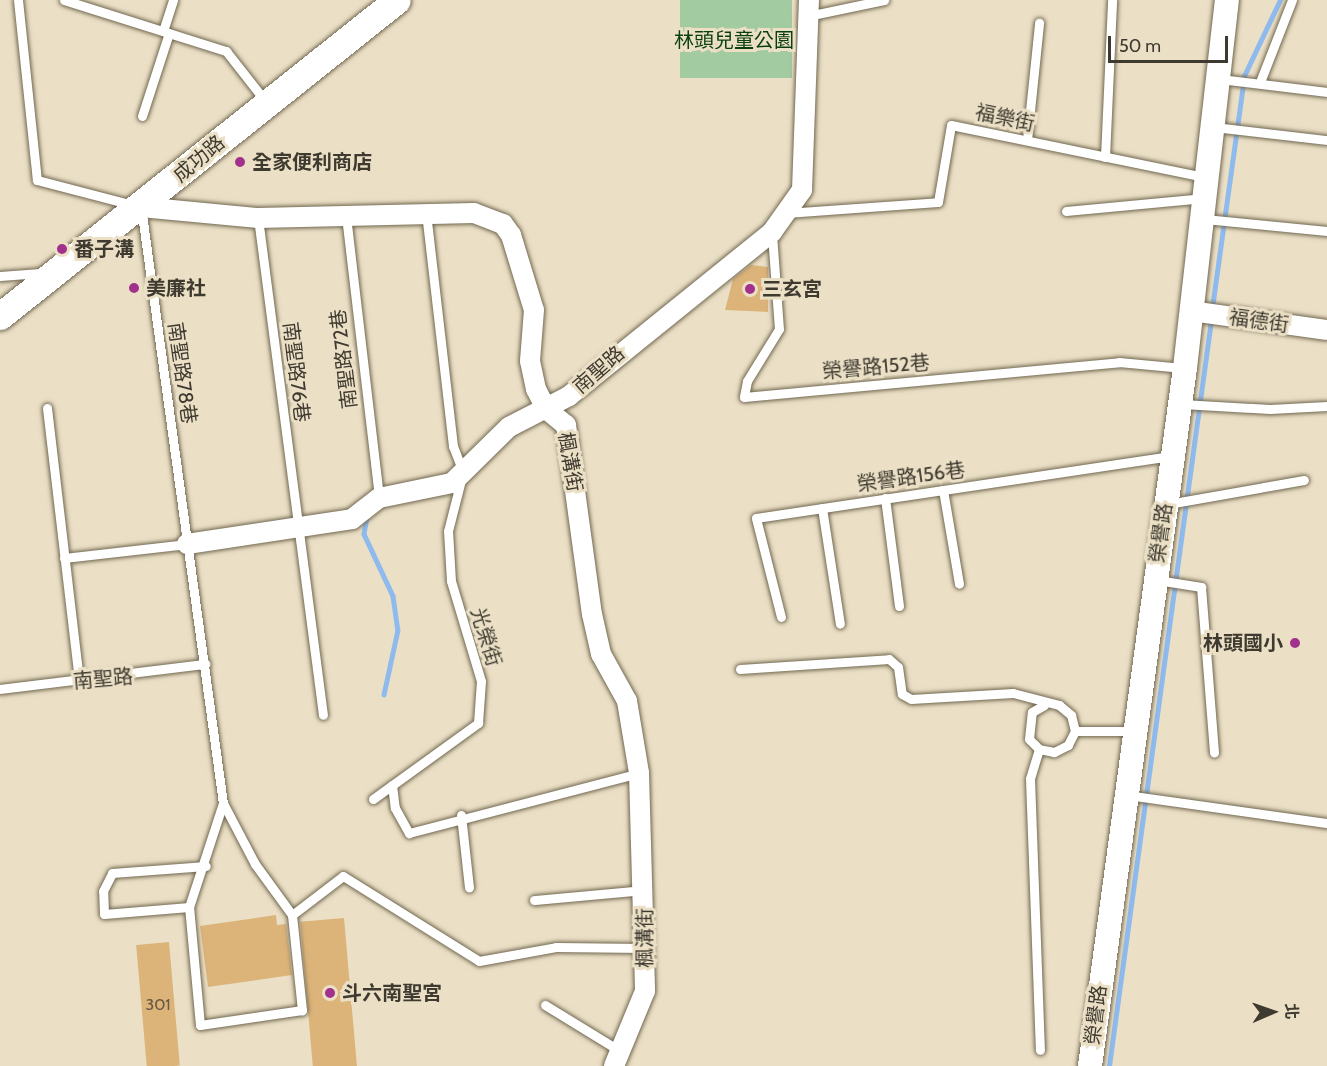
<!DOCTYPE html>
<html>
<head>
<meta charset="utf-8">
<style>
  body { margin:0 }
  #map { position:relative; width:1327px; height:1066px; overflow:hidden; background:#ebe0c6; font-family:Cabin,"Noto Sans TC",sans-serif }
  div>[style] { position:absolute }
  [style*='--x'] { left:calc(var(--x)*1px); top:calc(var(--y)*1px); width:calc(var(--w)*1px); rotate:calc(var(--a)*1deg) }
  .green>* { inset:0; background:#a2cba1; transform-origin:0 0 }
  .stream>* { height:4.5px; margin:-2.25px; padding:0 2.25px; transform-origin:2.25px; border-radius:2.25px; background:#8fbaee }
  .building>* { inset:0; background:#dcb47a; transform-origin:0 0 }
  .roads { filter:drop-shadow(0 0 2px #716750) drop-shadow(0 0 2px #716750) }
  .service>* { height:9px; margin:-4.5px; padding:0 4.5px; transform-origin:4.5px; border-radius:4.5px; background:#fff }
  .minor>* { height:20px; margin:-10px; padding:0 10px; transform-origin:10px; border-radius:10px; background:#fff }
  .tertiary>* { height:24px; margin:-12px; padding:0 12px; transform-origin:12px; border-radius:12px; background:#fff }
  .secondary>* { height:27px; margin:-13.5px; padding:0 13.5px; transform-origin:13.5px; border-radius:13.5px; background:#fff }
  .dots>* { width:16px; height:16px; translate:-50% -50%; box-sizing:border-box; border:3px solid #ebe0c6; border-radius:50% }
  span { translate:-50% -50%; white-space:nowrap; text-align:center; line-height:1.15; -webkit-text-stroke:6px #ebe0c6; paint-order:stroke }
  .number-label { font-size:16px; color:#665842 }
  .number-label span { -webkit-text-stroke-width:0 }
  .park-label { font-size:20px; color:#0a3f0e }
  .street-label { font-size:20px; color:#3f3a30 }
  .poi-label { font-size:20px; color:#3f3a30; font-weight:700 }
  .left { translate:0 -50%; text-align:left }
  .right { translate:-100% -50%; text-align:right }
  .north { position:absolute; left:1243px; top:982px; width:60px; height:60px; -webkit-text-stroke:4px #ebe0c6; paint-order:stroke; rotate:88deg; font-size:16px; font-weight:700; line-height:24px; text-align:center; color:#3f3a30 }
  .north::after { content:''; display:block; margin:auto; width:21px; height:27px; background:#3f3a30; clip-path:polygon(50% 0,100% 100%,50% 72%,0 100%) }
  .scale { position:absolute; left:1108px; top:36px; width:120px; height:27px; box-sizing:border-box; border:3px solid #3f3a30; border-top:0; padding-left:8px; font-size:18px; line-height:21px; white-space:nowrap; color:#3f3a30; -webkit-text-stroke:4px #ebe0c6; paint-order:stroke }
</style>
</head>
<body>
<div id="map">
  <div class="green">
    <div style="left:680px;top:0;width:112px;height:78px"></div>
  </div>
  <div class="stream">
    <div style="--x:1212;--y:308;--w:234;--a:-82.1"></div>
    <div style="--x:1244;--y:76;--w:84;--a:-64.7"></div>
    <div style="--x:367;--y:517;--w:17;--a:100"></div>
    <div style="--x:364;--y:534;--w:68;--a:64.9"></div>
    <div style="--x:393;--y:596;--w:34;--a:82"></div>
    <div style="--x:398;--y:630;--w:66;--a:102.2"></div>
    <div style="--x:1109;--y:1066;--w:753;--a:-82.21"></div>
  </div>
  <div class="building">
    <div style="clip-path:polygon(751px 265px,768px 267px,768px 312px,725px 310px,733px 279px)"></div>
    <div style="clip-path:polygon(276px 915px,277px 925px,286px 924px,292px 975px,208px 987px,200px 926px)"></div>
    <div style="left:344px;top:918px;width:149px;height:44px;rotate:85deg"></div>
    <div style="left:169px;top:942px;width:124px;height:33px;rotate:85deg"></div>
  </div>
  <div class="roads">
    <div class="service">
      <div style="--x:18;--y:0;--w:181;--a:84"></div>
      <div style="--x:37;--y:180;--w:107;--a:14.6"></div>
      <div style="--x:141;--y:207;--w:602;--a:82.17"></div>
      <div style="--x:223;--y:803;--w:69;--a:62.3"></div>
      <div style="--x:255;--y:864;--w:63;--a:54"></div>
      <div style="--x:292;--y:915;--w:96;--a:84"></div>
      <div style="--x:302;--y:1010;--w:103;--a:171.6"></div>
      <div style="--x:200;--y:1025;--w:119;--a:-95.3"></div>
      <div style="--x:189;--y:907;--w:109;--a:-71.9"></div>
      <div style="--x:64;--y:0;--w:170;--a:17.5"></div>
      <div style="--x:226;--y:51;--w:65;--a:51.9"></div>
      <div style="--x:808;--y:16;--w:78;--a:-11.9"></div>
      <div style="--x:163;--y:31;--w:33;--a:-72"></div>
      <div style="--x:1220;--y:79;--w:108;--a:6.9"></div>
      <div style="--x:1260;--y:82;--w:88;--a:-68.7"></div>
      <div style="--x:142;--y:116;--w:87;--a:-72"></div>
      <div style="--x:1214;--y:127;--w:114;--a:6.6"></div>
      <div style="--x:1027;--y:140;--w:118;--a:-84.1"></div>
      <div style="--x:1105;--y:157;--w:157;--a:-87.4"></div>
      <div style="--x:1066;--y:211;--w:139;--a:-5.4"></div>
      <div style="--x:786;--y:213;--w:152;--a:-4.1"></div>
      <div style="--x:938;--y:202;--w:78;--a:-80.4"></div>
      <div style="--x:951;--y:125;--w:259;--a:11.6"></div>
      <div style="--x:346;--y:216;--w:284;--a:83.3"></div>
      <div style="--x:258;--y:218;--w:501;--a:82.55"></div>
      <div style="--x:1204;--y:219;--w:124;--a:5.6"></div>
      <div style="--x:772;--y:234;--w:95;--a:85.8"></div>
      <div style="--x:779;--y:329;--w:61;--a:121.6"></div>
      <div style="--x:747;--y:381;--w:16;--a:101"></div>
      <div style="--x:744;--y:397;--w:377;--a:-5.3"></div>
      <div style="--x:1119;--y:362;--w:64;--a:5.4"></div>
      <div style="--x:0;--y:276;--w:40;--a:-4.3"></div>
      <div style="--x:1182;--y:404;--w:88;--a:3.3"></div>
      <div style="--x:1270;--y:409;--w:57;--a:-3"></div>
      <div style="--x:47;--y:408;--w:276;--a:83.3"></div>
      <div style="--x:943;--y:490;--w:95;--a:80.3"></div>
      <div style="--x:885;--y:498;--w:109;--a:82.6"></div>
      <div style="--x:1168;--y:504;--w:138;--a:-10"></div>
      <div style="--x:822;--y:508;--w:117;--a:81.2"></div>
      <div style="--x:64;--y:558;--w:124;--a:-6.5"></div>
      <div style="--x:1157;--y:580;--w:45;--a:9"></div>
      <div style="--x:1201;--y:587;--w:166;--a:85.5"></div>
      <div style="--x:781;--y:617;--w:102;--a:-104.2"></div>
      <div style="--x:756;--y:518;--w:421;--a:-8.5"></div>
      <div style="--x:740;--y:669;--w:149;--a:-3.8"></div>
      <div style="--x:889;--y:659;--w:12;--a:42"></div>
      <div style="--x:898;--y:667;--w:27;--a:82"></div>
      <div style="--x:902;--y:694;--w:10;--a:29"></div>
      <div style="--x:911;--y:699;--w:102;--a:-3.4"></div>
      <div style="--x:1013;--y:693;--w:48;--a:14.6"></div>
      <div style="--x:1059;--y:705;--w:16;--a:40"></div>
      <div style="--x:1071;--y:715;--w:16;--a:76"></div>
      <div style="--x:1075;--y:731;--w:16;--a:117"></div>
      <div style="--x:1068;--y:745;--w:16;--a:153"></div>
      <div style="--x:1054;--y:752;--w:15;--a:-169"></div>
      <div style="--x:1039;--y:749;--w:14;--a:-135"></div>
      <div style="--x:1029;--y:739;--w:27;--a:-84"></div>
      <div style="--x:1032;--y:712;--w:14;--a:-30"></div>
      <div style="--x:0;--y:689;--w:207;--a:-7"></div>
      <div style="--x:1075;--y:731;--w:58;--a:0"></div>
      <div style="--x:1039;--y:749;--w:31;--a:107"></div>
      <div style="--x:1030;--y:779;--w:271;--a:87.9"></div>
      <div style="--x:392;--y:785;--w:23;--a:83"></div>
      <div style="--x:395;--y:808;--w:29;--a:61"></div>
      <div style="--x:409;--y:833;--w:238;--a:-14.6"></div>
      <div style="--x:1127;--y:795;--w:202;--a:8"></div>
      <div style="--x:373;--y:799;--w:130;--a:-35.9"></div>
      <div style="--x:478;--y:723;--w:42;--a:-85.9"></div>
      <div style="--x:481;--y:681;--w:104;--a:-106.7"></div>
      <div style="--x:451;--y:581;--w:50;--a:-93.4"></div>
      <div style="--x:448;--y:531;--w:61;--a:-75.7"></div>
      <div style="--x:463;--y:472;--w:28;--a:-111"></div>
      <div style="--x:453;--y:446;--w:234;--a:-96.6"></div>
      <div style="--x:461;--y:815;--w:73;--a:83.7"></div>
      <div style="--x:534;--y:900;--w:109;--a:-5.2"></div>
      <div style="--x:189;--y:907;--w:85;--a:175.3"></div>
      <div style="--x:104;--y:914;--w:23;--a:-92"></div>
      <div style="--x:103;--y:891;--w:20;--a:-63"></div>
      <div style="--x:112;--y:873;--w:94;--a:-4.3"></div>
      <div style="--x:292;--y:915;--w:64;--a:-37.4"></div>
      <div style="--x:343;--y:876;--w:160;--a:32"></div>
      <div style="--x:479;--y:961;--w:78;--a:-10.3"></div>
      <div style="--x:556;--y:947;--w:88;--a:0.7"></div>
      <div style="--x:545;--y:1005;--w:88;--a:31.5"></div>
    </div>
    <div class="minor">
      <div style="--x:141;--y:207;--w:118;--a:5.4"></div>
      <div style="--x:258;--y:218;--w:216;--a:-1.3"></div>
      <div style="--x:474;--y:213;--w:31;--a:21"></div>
      <div style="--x:503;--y:224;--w:14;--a:54"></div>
      <div style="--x:511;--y:235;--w:78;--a:73"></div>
      <div style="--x:534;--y:310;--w:51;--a:94.5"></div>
      <div style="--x:530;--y:361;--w:29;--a:78"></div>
      <div style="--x:536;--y:389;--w:22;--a:63"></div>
      <div style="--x:546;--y:409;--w:26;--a:39"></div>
      <div style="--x:566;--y:425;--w:191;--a:82.2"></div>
      <div style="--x:592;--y:614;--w:41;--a:77.3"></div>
      <div style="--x:601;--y:654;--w:54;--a:61"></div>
      <div style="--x:627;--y:701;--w:73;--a:80.5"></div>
      <div style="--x:639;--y:773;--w:218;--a:88.4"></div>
      <div style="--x:645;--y:991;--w:81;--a:112.5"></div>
      <div style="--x:1191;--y:311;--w:137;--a:8"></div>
      <div style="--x:187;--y:544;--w:167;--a:-8.6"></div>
      <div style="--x:352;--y:519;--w:34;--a:-38"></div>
      <div style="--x:379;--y:498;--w:75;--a:-11.6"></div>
      <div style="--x:452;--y:483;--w:80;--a:-44.5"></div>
      <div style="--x:509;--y:427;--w:68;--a:-27.3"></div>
      <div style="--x:569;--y:396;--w:261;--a:-38.9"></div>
      <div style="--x:772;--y:232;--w:52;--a:-54.5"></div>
      <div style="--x:802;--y:190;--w:190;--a:-87.9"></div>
    </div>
    <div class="tertiary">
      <div style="--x:1090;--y:1066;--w:704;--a:-82.25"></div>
      <div style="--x:1185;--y:368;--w:370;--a:-83.5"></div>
    </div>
    <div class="secondary">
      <div style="--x:0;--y:316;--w:507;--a:-38.52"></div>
    </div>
  </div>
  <div class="dots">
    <div style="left:240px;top:162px;background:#a2318d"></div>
    <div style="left:62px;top:249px;background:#a2318d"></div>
    <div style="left:134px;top:288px;background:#a2318d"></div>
    <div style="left:750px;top:289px;background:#a2318d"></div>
    <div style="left:1295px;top:643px;background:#a2318d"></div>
    <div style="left:330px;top:993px;background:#a2318d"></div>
  </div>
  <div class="number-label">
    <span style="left:158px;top:1005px">301</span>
  </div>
  <div class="park-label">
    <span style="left:734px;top:40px">林頭兒童公園</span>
  </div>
  <div class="street-label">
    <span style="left:1005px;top:118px;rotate:12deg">福樂街</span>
    <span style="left:199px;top:159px;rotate:-40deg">成功路</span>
    <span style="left:1259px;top:321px;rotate:8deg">福德街</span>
    <span style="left:344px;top:359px;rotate:-97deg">南聖路72巷</span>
    <span style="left:876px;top:367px;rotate:-5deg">榮譽路152巷</span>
    <span style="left:599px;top:370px;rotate:-41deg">南聖路</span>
    <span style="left:296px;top:372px;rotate:83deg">南聖路76巷</span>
    <span style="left:182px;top:373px;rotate:82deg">南聖路78巷</span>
    <span style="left:570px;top:462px;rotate:80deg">楓溝街</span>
    <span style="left:911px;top:477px;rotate:-8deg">榮譽路156巷</span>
    <span style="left:1161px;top:533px;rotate:-82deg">榮譽路</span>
    <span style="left:486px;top:637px;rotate:73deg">光榮街</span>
    <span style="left:103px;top:679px;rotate:-5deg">南聖路</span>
    <span style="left:645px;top:938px;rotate:-90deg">楓溝街</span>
    <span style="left:1096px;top:1015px;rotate:-83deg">榮譽路</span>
  </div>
  <div class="poi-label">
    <span class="left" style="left:252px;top:162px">全家便利商店</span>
    <span class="left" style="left:74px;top:249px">番子溝</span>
    <span class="left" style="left:146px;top:288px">美廉社</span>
    <span class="left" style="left:762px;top:289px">三玄宮</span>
    <span class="right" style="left:1283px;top:643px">林頭國小</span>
    <span class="left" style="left:342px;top:993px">斗六南聖宮</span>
  </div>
  <div class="north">北</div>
  <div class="scale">50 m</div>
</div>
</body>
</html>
